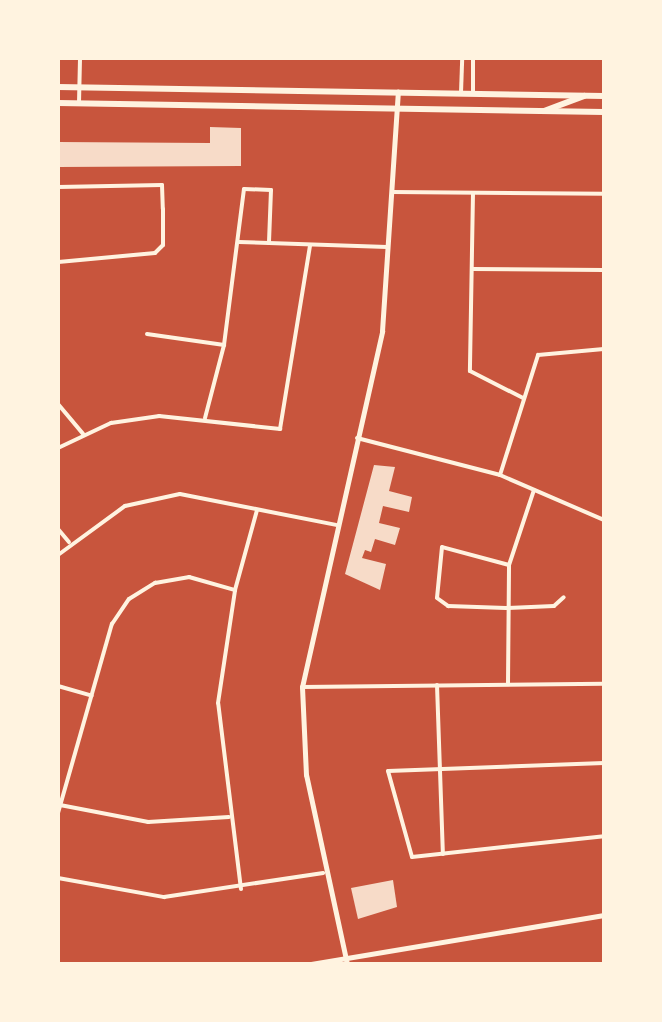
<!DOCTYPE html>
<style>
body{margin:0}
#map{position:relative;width:662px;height:1022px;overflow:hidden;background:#c8553d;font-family:"Nunito Sans",sans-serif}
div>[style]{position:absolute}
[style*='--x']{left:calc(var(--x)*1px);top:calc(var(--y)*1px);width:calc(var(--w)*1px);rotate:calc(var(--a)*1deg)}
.building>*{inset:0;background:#f7dbc8}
.minor>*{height:4px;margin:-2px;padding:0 2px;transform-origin:2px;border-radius:2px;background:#fff3e0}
.tertiary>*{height:5px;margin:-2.5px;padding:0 2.5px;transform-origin:2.5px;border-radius:2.5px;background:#fff3e0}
.secondary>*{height:6px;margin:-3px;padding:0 3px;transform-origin:3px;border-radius:3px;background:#fff3e0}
span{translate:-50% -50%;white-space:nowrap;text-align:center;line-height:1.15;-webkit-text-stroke:8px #fff3e0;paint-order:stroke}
.frame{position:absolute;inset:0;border:60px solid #fff3e0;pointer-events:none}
</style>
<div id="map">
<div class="building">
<div style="clip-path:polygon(210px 127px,241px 128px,241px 166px,58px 167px,58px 142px,210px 143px)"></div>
<div style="clip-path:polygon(374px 465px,395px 467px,389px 491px,412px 497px,409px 512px,383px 506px,379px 523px,400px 528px,395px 545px,375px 539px,371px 552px,365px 550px,362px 558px,386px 564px,380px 590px,345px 574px)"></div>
<div style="clip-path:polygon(393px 880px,397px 907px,358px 919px,351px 888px)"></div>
</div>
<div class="minor">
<div style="--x:461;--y:93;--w:35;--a:-88"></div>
<div style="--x:473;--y:93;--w:35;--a:-90"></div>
<div style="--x:79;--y:103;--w:45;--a:-88.7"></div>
<div style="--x:58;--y:187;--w:104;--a:-1.1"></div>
<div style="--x:162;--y:185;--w:24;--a:88"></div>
<div style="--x:163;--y:209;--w:36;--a:90"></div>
<div style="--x:163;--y:245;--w:11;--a:135"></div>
<div style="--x:155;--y:253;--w:97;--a:174.7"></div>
<div style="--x:392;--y:192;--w:212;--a:0.5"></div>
<div style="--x:473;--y:193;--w:178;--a:91"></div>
<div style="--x:470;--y:371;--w:59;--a:27"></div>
<div style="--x:239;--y:242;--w:148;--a:1.9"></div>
<div style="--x:472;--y:269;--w:132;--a:0.4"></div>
<div style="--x:147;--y:334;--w:78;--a:8.1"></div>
<div style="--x:58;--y:404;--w:39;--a:50"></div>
<div style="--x:205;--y:418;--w:75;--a:-75.4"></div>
<div style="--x:224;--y:345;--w:157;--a:-82.7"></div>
<div style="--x:244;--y:189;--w:27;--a:2"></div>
<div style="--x:271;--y:190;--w:53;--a:92.2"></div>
<div style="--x:357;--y:438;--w:148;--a:14.5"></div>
<div style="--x:500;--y:475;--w:113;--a:23.4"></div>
<div style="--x:58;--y:448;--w:59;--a:-25.3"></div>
<div style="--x:111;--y:423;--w:49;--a:-8.3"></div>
<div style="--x:159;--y:416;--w:122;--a:6.1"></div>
<div style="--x:280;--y:429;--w:186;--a:-80.7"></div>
<div style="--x:500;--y:475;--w:126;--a:-72.4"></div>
<div style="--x:538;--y:355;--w:66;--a:-5.2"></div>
<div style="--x:58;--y:529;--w:17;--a:50"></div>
<div style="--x:58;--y:555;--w:83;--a:-36.2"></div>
<div style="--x:125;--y:506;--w:56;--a:-12.3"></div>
<div style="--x:180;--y:494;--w:159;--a:11.2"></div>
<div style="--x:509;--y:565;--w:69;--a:-165"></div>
<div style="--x:442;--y:547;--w:51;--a:95.6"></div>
<div style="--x:437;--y:598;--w:14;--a:36"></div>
<div style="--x:448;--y:606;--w:58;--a:2"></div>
<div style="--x:506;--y:608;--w:48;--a:-2.4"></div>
<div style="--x:554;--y:606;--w:13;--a:-42"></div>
<div style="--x:508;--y:683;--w:118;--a:-89.5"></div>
<div style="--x:509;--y:565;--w:79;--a:-71.6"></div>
<div style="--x:437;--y:685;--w:169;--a:88"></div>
<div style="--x:58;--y:686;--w:35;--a:16"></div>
<div style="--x:302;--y:687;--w:302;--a:-0.6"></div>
<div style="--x:604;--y:763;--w:216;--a:177.9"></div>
<div style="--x:388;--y:771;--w:89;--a:74.4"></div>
<div style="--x:412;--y:857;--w:193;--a:-6.2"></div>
<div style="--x:60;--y:805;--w:90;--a:10.9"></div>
<div style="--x:148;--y:822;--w:81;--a:-3.5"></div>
<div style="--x:58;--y:813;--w:197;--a:-74.1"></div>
<div style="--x:112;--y:624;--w:30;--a:-56"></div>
<div style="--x:129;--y:599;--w:31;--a:-32"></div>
<div style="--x:155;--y:583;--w:35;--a:-10"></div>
<div style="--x:189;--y:577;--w:48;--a:15.8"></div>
<div style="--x:58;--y:878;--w:108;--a:10.2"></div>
<div style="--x:164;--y:897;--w:161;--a:-8.6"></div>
<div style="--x:241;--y:889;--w:187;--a:-97"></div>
<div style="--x:218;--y:703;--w:114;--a:-81.4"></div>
<div style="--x:235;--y:590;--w:83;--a:-74.6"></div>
</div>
<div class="tertiary">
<div style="--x:311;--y:964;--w:297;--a:-9.5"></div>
<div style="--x:347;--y:964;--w:193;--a:-102.2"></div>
<div style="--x:306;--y:775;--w:88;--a:-92.6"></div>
<div style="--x:302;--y:687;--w:365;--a:-77.3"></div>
<div style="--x:382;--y:331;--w:240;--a:-86.2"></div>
</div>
<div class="secondary">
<div style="--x:58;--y:87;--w:546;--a:0.94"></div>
<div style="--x:58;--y:103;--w:546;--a:0.94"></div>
<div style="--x:544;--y:111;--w:43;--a:-20.6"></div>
</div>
<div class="frame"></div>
</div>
